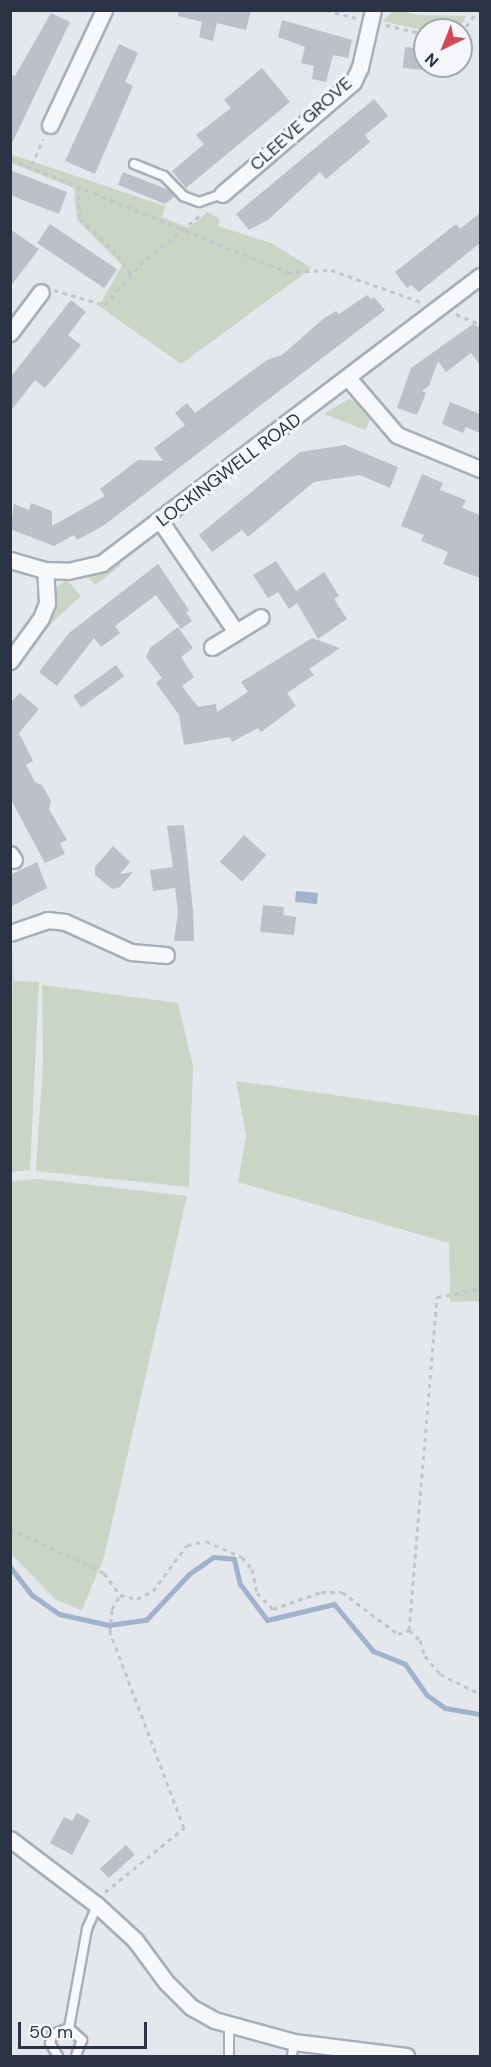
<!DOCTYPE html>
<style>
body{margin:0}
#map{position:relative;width:491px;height:2067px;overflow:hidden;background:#e4e7ec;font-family:"DM Sans",sans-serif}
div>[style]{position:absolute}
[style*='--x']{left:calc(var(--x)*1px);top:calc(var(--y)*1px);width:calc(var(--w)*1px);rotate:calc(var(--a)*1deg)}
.green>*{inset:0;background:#c9d6c5}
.water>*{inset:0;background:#9fb4cc;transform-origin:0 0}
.stream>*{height:5px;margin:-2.5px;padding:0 2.5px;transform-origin:2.5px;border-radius:2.5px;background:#9fb4cc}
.building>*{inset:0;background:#bbc0ca;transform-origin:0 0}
.path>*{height:3px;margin-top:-1.5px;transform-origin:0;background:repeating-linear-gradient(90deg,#c2c5cb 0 4.5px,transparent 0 9px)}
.roads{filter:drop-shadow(2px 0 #a9aeb7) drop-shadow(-2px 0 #a9aeb7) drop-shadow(0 2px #a9aeb7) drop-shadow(0 -2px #a9aeb7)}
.service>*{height:8px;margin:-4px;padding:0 4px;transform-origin:4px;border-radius:4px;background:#f7f8fa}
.minor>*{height:15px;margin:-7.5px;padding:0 7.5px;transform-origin:7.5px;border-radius:7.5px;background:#f7f8fa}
span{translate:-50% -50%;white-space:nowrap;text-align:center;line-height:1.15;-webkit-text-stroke:6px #f4f6f9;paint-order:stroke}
.street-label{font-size:18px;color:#2b3445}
.frame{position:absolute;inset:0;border:12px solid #2b3445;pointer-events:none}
.north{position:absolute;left:413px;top:18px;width:60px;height:60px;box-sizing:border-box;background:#f4f6f9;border:2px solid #a4a8b1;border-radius:50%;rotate:223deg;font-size:16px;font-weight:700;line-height:24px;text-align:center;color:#2b3445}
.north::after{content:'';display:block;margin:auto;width:21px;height:27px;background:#d1495b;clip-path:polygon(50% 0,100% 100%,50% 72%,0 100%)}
.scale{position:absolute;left:18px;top:2022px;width:129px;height:27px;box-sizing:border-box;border:3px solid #2b3445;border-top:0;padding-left:8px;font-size:18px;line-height:21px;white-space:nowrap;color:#2b3445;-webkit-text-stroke:4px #f4f6f9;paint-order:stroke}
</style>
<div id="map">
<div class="green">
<div style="clip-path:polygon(395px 10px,419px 15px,466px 16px,459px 30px,425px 31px,382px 21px)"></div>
<div style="clip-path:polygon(10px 154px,165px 206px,162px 217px,189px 228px,207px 212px,220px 219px,218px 226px,271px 243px,312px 268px,181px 364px,99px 306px,122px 265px,77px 220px,74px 188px,11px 163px)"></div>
<div style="clip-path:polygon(349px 399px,362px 404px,372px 416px,365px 430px,324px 414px)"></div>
<div style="clip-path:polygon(119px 563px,120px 566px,95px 585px,87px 575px)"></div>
<div style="clip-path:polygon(67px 580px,81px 596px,47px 627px,44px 624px,53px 589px)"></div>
<div style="clip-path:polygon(13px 945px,14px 981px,39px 982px,30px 1170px,11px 1172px)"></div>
<div style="clip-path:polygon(42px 985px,178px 1003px,193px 1066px,189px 1187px,36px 1171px,43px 1062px)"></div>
<div style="clip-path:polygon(236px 1081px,480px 1116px,480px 1301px,450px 1302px,449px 1243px,238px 1182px,246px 1136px)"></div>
<div style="clip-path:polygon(39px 1179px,187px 1196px,104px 1557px,82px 1610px,56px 1600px,11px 1554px,11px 1181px)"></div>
</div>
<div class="water">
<div style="left:296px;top:891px;width:22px;height:11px;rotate:5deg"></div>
</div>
<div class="stream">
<div style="--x:10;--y:1567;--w:36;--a:52"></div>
<div style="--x:32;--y:1595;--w:33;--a:35"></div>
<div style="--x:59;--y:1614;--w:51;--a:12.4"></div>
<div style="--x:109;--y:1625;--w:37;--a:-8"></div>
<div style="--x:146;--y:1620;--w:63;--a:-46.9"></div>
<div style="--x:189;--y:1574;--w:29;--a:-35"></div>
<div style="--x:213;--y:1557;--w:21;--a:5"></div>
<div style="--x:234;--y:1559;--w:26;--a:77"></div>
<div style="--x:240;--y:1584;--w:45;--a:53.1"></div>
<div style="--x:267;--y:1620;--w:69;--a:-13.4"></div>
<div style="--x:334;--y:1604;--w:61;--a:50.3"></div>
<div style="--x:373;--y:1651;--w:35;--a:22"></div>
<div style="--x:405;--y:1664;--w:38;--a:55"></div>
<div style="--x:427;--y:1695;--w:22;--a:36"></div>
<div style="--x:445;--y:1708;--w:36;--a:10"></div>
</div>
<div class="building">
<div style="clip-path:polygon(178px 10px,251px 10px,246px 30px,217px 23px,213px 41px,199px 37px,202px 22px,178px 16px)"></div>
<div style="clip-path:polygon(51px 13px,70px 22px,10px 147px,10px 74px,15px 76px)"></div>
<div style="clip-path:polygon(282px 20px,352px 40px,348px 58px,333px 55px,326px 82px,312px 79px,314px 66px,301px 63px,305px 47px,278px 37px)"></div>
<div style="clip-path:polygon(119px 44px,138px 53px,125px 82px,133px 86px,95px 174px,65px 161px)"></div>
<div style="left:405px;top:47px;width:20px;height:21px;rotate:6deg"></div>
<div style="clip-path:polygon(262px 68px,290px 102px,186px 188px,172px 171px,204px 144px,196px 135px,231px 108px,224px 100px)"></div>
<div style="clip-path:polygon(374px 99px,388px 116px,365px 135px,370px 142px,326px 179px,320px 172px,268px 220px,249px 230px,236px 214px)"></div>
<div style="clip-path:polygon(10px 170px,67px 192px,59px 214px,10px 195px)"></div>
<div style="clip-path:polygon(123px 172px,169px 190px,175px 196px,165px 204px,118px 185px)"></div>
<div style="clip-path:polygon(480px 213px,480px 243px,419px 292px,411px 285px,407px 288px,395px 272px,456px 224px,460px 229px)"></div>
<div style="left:50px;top:224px;width:81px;height:23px;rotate:34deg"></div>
<div style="clip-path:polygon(10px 229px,39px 249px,10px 287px)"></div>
<div style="clip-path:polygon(367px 295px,371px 299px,374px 297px,385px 310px,103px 526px,77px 540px,74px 535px,54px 546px,10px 529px,14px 504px,29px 510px,31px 503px,52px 511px,52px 526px,105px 496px,100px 489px,138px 460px,163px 461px,154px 448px,185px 425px,175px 413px,187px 403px,195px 413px,267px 360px,282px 355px,323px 319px,336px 311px,339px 314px)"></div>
<div style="clip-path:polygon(71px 300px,86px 312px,68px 335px,81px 345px,45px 388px,35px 380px,10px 412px,10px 378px)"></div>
<div style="clip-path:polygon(473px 324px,480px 327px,480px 365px,471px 353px,446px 372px,438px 361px,429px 386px,422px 391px,426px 393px,417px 415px,397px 408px,411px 368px)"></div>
<div style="clip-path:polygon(450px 402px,480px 414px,480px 433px,466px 427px,463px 433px,442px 424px)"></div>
<div style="clip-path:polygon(345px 445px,398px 467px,390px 488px,360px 475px,314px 482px,248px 537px,242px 530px,212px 552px,199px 535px,300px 452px)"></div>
<div style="clip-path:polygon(422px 474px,443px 483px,440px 490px,466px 500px,462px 508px,480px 515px,480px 578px,443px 564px,448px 552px,421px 541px,424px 535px,401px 526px)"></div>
<div style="clip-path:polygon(276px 561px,296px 591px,324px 572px,339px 596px,334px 599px,347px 619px,318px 639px,297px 603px,289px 609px,278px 592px,268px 598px,253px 575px)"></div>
<div style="clip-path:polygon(158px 564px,189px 610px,186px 612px,192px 621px,181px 629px,156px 595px,115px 626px,120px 633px,101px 647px,94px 638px,57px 686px,39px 672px,69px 633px)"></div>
<div style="clip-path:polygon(178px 627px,193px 648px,181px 657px,194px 677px,182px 686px,198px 707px,216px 704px,217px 712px,248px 692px,241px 682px,312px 638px,340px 648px,309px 669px,314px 675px,287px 693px,296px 706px,261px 732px,258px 728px,232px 742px,230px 737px,184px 745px,179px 715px,156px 683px,162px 678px,146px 657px,150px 648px)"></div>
<div style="left:116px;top:665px;width:14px;height:53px;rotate:54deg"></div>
<div style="clip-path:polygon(20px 693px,39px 709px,19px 733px,33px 761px,26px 765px,35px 782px,42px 785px,51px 801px,49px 809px,67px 840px,60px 843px,65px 854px,45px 863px,10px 798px,10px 703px)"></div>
<div style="clip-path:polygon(184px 825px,193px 910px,194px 941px,174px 941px,178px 912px,175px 888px,153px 891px,150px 870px,173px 867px,167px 826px)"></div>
<div style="left:244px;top:835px;width:30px;height:36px;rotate:42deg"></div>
<div style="clip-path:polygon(113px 846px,130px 862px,120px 874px,133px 872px,120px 887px,112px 889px,95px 875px,95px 867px)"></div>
<div style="clip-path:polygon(37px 862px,47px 888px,10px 907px,10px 875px)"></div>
<div style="clip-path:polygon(263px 905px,284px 907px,283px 915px,296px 917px,294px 935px,260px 932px)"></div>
<div style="clip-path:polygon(77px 1813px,90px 1820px,72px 1855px,50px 1843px,64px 1817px,72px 1821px)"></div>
<div style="left:126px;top:1845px;width:13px;height:35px;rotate:48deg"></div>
</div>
<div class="path">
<div style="--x:326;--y:10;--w:31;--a:15"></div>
<div style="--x:386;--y:25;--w:40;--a:13"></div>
<div style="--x:461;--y:34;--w:29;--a:-55"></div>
<div style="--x:10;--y:159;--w:299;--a:22.2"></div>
<div style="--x:287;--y:272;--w:44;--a:-2.6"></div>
<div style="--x:331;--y:270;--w:96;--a:19.6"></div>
<div style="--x:32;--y:165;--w:28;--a:-67"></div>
<div style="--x:78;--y:186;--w:33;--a:87"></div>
<div style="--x:80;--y:219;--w:52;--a:43.5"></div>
<div style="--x:118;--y:255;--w:24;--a:57"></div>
<div style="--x:54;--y:290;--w:53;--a:16.4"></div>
<div style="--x:105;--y:305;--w:53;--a:-48.8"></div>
<div style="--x:140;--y:265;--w:78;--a:-39.8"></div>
<div style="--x:456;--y:314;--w:26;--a:23"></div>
<div style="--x:10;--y:1528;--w:104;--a:25.6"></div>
<div style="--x:104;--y:1573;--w:27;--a:54"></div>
<div style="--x:120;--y:1595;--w:17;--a:13"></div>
<div style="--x:137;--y:1599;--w:18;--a:-27"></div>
<div style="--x:153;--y:1591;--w:57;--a:-53.5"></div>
<div style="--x:187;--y:1545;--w:19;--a:-12"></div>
<div style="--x:206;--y:1541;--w:39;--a:24"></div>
<div style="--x:242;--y:1557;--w:16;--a:50"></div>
<div style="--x:252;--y:1569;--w:25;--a:78"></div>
<div style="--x:257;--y:1593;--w:23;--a:45"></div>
<div style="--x:273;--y:1609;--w:51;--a:-19.5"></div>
<div style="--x:321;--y:1592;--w:21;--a:0"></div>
<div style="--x:342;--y:1592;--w:70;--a:36.9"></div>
<div style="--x:398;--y:1634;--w:12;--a:-20"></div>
<div style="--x:409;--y:1630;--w:334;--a:-85.2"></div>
<div style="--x:437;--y:1297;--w:44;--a:-10.5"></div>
<div style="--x:409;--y:1630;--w:15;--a:42"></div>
<div style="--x:420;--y:1640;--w:17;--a:73"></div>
<div style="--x:425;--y:1656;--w:23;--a:50"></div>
<div style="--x:440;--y:1674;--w:45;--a:26.6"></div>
<div style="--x:105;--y:1892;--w:102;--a:-39"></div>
<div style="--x:184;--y:1828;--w:210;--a:-110.7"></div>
<div style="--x:110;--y:1632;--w:23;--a:-85"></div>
<div style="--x:112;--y:1609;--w:16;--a:-60"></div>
</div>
<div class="roads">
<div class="service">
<div style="--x:134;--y:164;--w:32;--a:22"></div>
<div style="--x:164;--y:176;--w:28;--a:46"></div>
<div style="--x:183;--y:196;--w:17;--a:21"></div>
<div style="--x:199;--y:202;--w:24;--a:-19"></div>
<div style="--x:69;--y:2028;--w:101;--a:-79.7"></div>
<div style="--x:87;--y:1929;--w:26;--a:-67"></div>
<div style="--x:58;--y:2056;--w:15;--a:-122"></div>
<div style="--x:50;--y:2043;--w:9;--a:-72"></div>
<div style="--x:53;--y:2034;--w:17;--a:-21"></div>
<div style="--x:69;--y:2028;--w:18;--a:43"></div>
<div style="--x:82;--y:2040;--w:17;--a:111"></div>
<div style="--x:229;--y:2056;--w:32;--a:-90"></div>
<div style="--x:292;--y:2056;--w:14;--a:-82"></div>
</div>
<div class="minor">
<div style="--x:50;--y:125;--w:127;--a:-64.8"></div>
<div style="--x:222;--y:194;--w:172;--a:-40.5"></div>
<div style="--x:353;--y:82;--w:17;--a:-65"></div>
<div style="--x:360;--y:67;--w:58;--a:-77.2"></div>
<div style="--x:10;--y:333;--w:51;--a:-52.9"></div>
<div style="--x:348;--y:378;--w:75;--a:49.3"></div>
<div style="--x:397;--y:435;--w:90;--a:22.3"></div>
<div style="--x:161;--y:522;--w:133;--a:55.7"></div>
<div style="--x:10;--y:560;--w:36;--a:16"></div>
<div style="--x:45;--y:570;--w:23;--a:2"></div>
<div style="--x:68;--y:571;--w:35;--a:-13"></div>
<div style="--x:102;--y:563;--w:475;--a:-37.2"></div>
<div style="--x:212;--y:647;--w:57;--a:-31.5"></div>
<div style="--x:10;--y:661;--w:53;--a:-54.2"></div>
<div style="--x:41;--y:618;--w:16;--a:-68"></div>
<div style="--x:47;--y:603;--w:33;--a:-93"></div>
<div style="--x:10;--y:854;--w:7;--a:56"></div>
<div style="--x:10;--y:933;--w:39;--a:-19"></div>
<div style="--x:47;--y:920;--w:18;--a:6"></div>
<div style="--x:65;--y:922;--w:72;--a:24.4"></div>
<div style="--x:131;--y:952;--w:35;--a:5"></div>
<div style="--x:10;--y:1839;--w:109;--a:37.2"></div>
<div style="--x:97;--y:1905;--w:52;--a:42.6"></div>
<div style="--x:135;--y:1940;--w:52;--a:53.6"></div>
<div style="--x:166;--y:1982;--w:35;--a:45"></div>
<div style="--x:191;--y:2007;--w:26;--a:29"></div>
<div style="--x:214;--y:2020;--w:83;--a:15.4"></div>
<div style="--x:294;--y:2042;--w:113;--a:7.1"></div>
</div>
</div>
<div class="street-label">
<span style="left:301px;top:124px;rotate:-42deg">CLEEVE GROVE</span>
<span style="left:229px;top:470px;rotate:-37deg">LOCKINGWELL ROAD</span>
</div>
<div class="frame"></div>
<div class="north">N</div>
<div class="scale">50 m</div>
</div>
